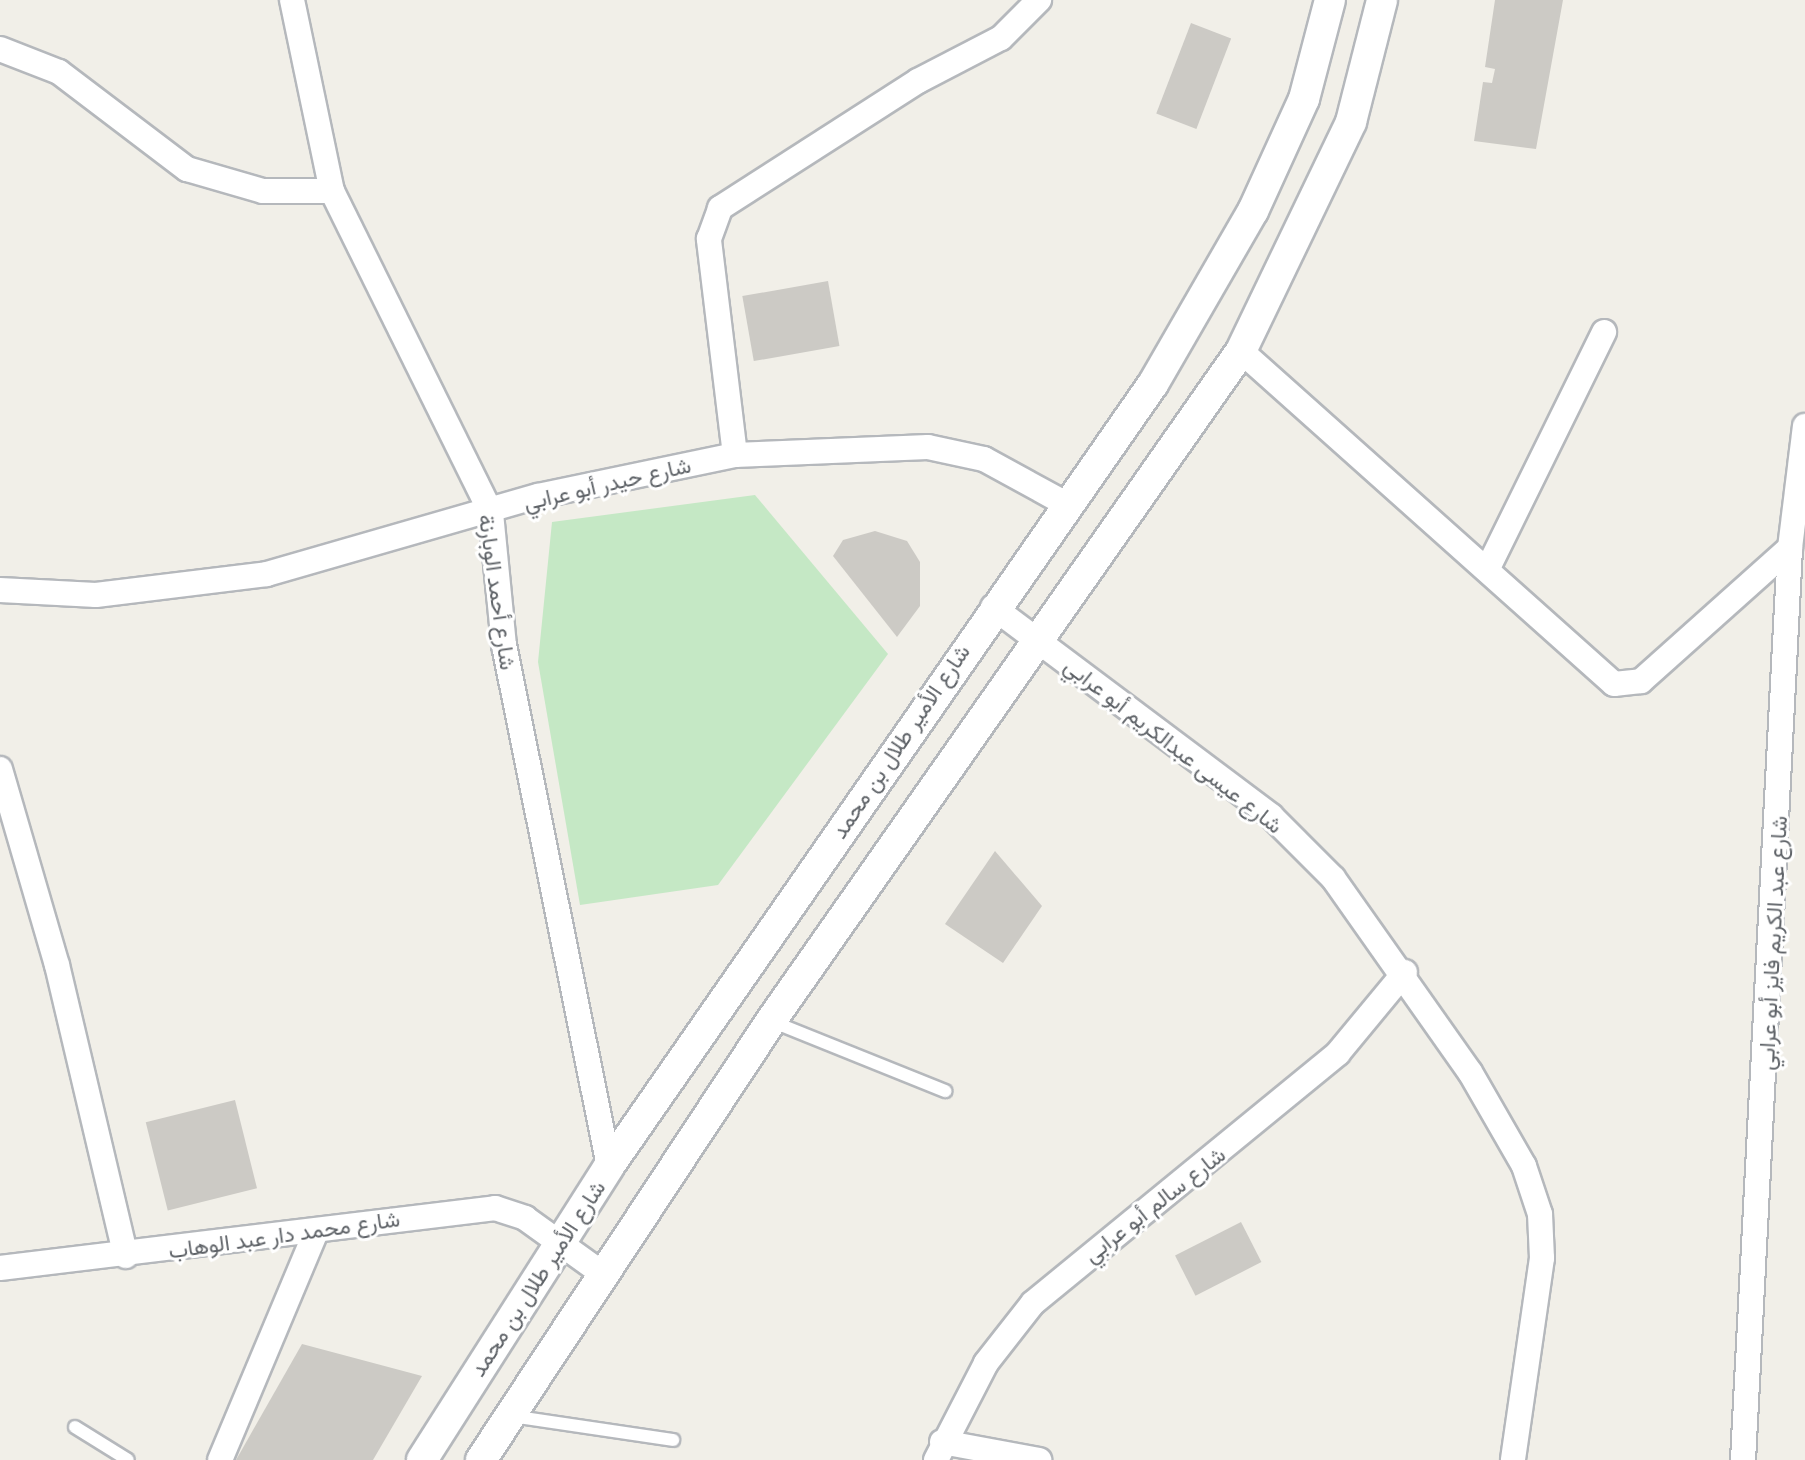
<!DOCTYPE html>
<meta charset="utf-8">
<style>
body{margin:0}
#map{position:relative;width:1805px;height:1460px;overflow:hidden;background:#f1efe8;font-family:Lato,Vazirmatn,sans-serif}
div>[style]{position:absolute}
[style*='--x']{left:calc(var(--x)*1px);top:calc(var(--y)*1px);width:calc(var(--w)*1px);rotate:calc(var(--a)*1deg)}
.green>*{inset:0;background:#c5e8c5}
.building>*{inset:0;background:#cccac5;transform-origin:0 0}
.roads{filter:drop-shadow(2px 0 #b5b8bc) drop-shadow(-2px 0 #b5b8bc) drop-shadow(0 2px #b5b8bc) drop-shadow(0 -2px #b5b8bc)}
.service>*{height:12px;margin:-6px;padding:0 6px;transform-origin:6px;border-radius:6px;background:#fff}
.minor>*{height:24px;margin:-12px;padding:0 12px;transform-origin:12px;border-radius:12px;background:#fff}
.tertiary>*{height:30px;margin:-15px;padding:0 15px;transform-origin:15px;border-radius:15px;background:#fff}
span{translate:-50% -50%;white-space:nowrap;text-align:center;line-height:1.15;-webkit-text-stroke:6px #fff;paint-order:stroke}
.street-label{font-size:22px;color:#5f6368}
</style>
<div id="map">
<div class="green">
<div style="clip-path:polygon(755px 495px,888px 654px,718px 885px,580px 905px,538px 662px,552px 522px)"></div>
</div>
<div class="building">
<div style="clip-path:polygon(1495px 0,1563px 0,1536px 149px,1474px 141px,1483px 82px,1492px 83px,1495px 69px,1485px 67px)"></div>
<div style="left:1191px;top:23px;width:43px;height:97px;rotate:21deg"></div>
<div style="left:828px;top:281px;width:66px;height:87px;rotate:80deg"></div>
<div style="clip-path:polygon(875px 531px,907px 541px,920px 562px,920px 606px,897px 637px,833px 556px,843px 540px)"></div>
<div style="clip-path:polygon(995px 851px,1042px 906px,1003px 963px,945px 924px)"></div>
<div style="left:235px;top:1100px;width:91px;height:92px;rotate:76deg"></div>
<div style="left:1241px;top:1222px;width:45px;height:74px;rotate:63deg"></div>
<div style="clip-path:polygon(302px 1344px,422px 1376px,373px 1460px,236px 1460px)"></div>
</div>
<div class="roads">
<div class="service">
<div style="--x:771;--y:1021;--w:188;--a:21.9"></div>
<div style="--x:511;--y:1416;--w:164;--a:8.4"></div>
<div style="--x:75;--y:1427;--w:62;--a:31.9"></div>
</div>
<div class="minor">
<div style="--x:292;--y:0;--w:195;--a:78.2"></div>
<div style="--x:332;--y:191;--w:359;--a:63.7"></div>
<div style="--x:491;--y:513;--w:133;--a:84.4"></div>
<div style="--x:504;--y:645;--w:531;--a:78.61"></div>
<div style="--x:0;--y:49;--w:63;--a:21.3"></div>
<div style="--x:59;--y:72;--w:161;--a:37.2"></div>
<div style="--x:187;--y:169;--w:79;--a:16.1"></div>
<div style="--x:263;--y:191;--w:69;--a:0"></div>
<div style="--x:1241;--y:351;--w:500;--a:41.76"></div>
<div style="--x:1614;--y:684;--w:27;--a:-6"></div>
<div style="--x:1641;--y:681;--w:200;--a:-41.8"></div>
<div style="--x:735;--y:455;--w:218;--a:-96.9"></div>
<div style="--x:709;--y:239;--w:33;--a:-70"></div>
<div style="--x:720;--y:208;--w:235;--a:-32.7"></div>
<div style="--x:918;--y:81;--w:93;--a:-27.4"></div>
<div style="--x:1001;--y:38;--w:54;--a:-45"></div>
<div style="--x:1488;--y:568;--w:263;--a:-63.8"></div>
<div style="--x:0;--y:590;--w:96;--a:3"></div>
<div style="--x:96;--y:595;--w:172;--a:-7"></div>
<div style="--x:267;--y:574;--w:282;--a:-16.1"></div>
<div style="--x:538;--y:496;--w:201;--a:-11.8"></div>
<div style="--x:735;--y:455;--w:193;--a:-2.4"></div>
<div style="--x:928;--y:447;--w:57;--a:12.1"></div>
<div style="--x:984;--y:459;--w:96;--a:28.7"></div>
<div style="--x:993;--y:607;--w:348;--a:36.9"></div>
<div style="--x:1271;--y:816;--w:88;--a:45"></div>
<div style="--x:1333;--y:878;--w:237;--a:54.8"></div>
<div style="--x:1470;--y:1072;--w:108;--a:60.1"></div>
<div style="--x:1524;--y:1166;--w:51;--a:71.6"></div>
<div style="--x:1540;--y:1214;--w:44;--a:87.4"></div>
<div style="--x:1542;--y:1258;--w:204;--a:98.2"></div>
<div style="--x:0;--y:769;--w:204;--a:73.8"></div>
<div style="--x:57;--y:965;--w:299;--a:76.7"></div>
<div style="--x:0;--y:1268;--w:499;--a:-6.9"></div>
<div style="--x:495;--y:1208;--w:32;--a:18"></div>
<div style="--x:525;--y:1218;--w:96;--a:35.7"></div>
<div style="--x:942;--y:1442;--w:99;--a:10.5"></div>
<div style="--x:220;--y:1460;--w:247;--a:-67.2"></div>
<div style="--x:936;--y:1460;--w:109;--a:-62.7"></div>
<div style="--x:986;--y:1363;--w:76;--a:-51.9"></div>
<div style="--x:1033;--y:1303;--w:394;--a:-39.3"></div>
<div style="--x:1338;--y:1053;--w:105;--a:-50.4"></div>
<div style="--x:1743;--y:1460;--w:913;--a:-87.05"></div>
<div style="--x:1790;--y:548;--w:123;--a:-83"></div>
</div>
<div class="tertiary">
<div style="--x:422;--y:1460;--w:348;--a:-57.5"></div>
<div style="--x:609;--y:1166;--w:953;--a:-55.18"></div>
<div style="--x:1153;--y:384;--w:200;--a:-60"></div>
<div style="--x:1253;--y:211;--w:123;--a:-65.5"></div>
<div style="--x:1304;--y:99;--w:102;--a:-75.3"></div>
<div style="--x:481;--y:1460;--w:526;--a:-56.55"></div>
<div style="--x:771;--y:1021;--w:818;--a:-54.95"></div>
<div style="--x:1241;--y:351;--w:254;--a:-64.3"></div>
<div style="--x:1351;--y:122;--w:126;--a:-75.7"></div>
</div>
</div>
<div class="street-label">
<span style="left:607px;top:483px;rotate:-13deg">شارع حيدر أبو عرابي</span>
<span style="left:498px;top:592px;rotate:82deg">شارع أحمد الوبارنة</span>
<span style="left:900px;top:741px;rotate:-56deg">شارع الأمير طلال بن محمد</span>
<span style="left:1174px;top:745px;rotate:38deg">شارع عيسى عبدالكريم أبو عرابي</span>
<span style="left:1772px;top:943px;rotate:-87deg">شارع عبد الكريم فايز أبو عرابي</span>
<span style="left:1154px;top:1204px;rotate:-38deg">شارع سالم أبو عرابي</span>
<span style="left:284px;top:1234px;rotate:-8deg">شارع محمد دار عبد الوهاب</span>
<span style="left:537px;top:1278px;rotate:-57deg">شارع الأمير طلال بن محمد</span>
</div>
</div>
